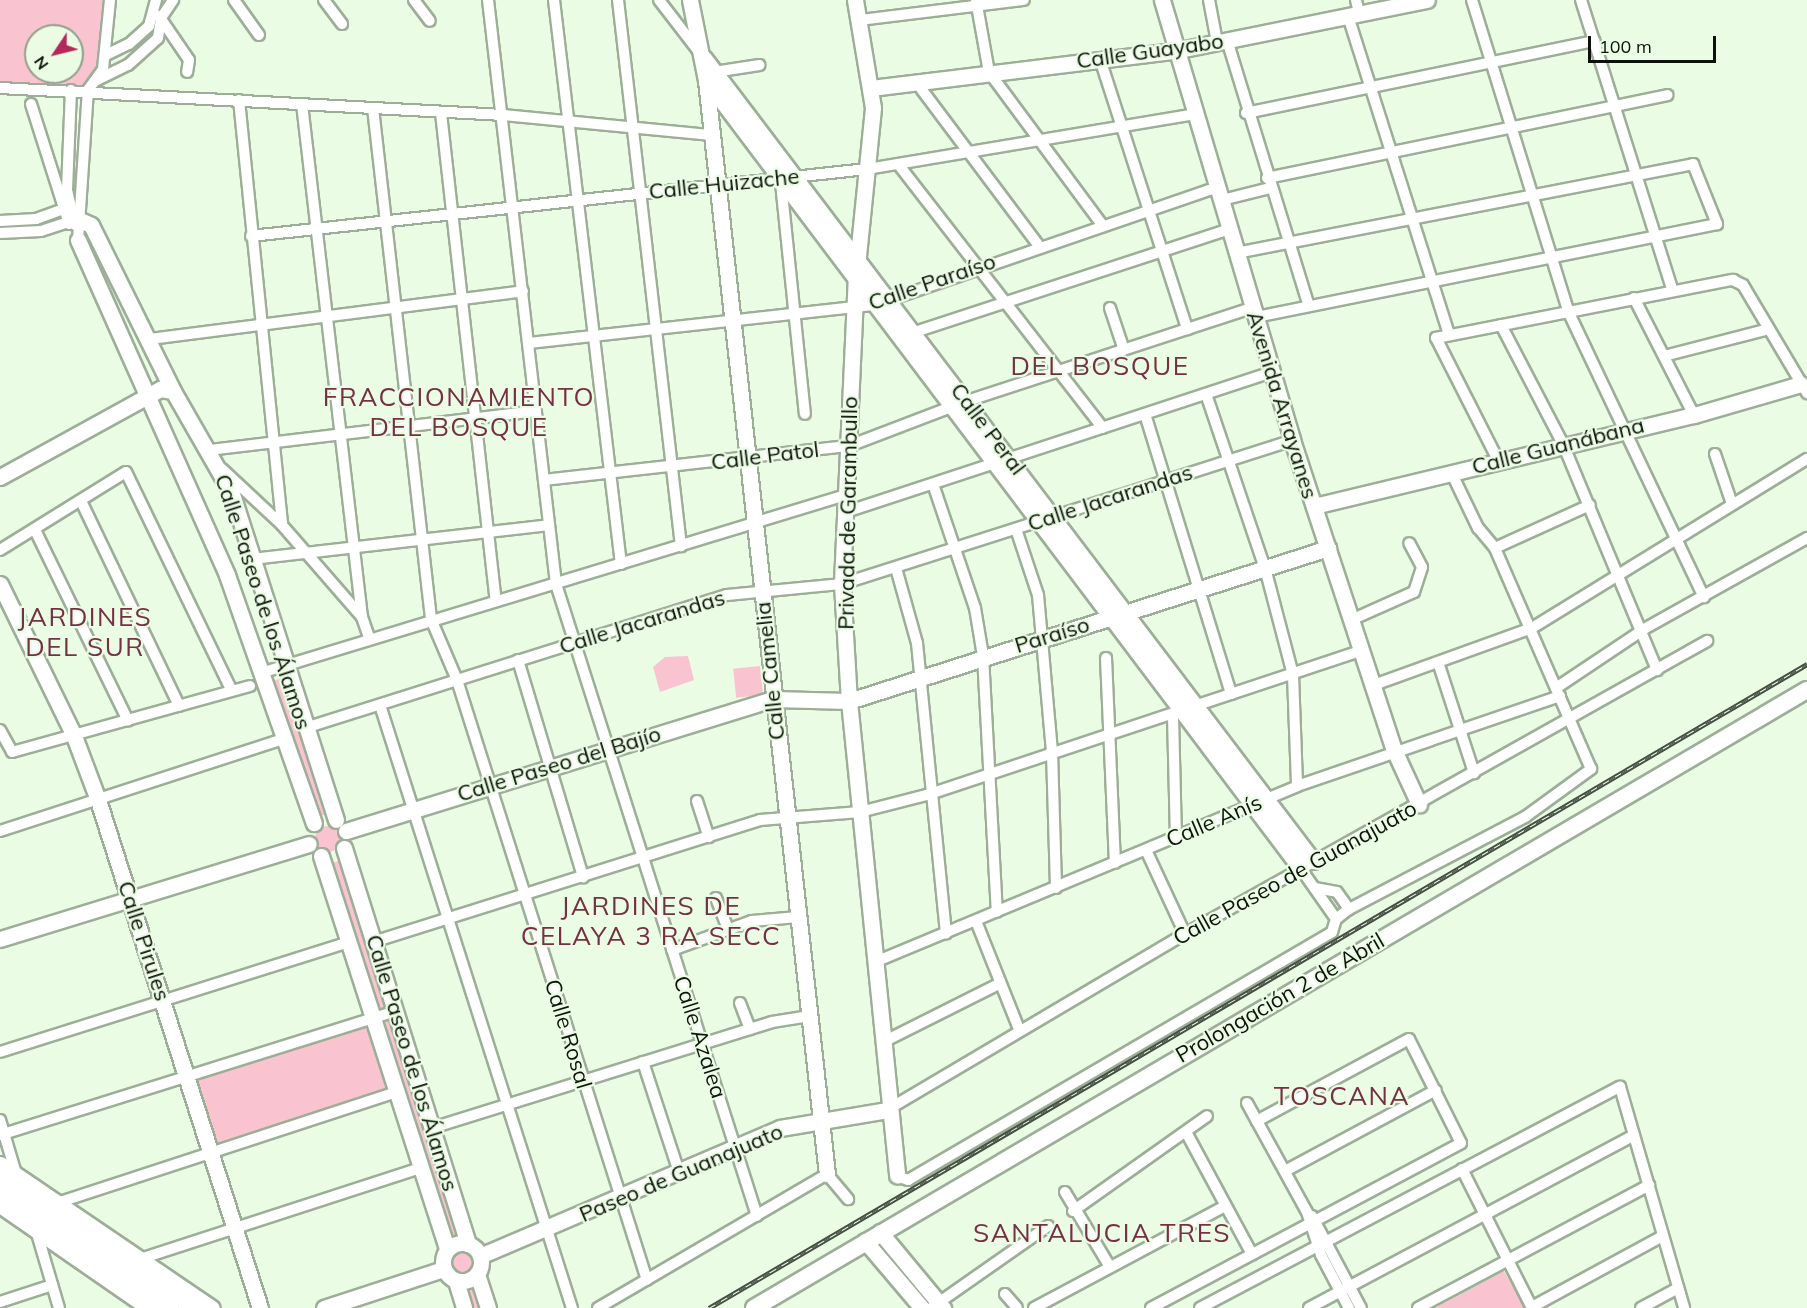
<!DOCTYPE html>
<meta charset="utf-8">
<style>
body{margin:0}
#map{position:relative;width:1807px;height:1308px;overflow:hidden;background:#eafce4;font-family:Mulish,sans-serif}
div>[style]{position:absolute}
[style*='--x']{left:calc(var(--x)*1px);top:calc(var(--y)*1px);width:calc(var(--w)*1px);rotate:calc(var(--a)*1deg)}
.green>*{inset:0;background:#f9c4cf;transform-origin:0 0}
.round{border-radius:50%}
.roads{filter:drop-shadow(2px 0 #9dae98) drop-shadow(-2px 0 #9dae98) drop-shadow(0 2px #9dae98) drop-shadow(0 -2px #9dae98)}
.street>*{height:10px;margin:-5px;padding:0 5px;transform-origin:5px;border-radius:5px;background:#fff}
.secondary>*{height:15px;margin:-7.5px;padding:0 7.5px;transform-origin:7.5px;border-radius:7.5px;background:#fff}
.secondary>.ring{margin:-7.5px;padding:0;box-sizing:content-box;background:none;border:15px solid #fff;border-radius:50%}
.primary>*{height:16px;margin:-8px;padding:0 8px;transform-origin:8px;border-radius:8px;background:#fff}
.rail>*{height:4.5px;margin-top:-2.25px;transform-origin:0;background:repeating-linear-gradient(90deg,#eafce4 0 7px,#454e42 0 14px);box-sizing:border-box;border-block:2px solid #454e42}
span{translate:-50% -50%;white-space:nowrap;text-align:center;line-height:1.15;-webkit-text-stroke:4.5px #eafce4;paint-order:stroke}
.street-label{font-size:22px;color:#0d130b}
.quarter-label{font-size:26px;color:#763044;letter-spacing:1.5px}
.north{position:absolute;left:24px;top:24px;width:60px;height:60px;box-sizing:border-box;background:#eafce4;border:2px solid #929f8d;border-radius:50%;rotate:235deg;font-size:16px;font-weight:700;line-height:24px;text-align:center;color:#0d130b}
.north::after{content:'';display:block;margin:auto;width:21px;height:27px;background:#b5275b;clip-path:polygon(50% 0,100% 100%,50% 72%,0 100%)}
.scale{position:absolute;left:1588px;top:36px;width:128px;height:27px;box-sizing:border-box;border:3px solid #0d130b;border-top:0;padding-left:8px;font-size:18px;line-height:21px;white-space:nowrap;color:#0d130b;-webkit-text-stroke:4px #eafce4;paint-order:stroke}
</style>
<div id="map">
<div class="green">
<div style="clip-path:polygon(evenodd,0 0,110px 0,98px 96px,0 88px,0 0,36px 36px,72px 36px,72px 72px,36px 72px,36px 36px)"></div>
<div style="clip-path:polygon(688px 656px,694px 680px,660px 692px,653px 667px,665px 657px)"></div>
<div style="left:760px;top:666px;width:29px;height:27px;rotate:84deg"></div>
<div style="left:282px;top:678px;width:143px;height:10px;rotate:72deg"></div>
<div class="round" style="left:315px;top:826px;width:26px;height:26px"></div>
<div style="left:341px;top:860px;width:399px;height:15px;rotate:72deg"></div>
<div style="left:369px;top:1023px;width:70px;height:183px;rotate:73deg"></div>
<div class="round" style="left:448px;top:1248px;width:28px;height:28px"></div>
<div style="clip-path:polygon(1504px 1271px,1525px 1308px,1435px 1308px)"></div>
<div style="clip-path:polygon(475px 1285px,482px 1308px,469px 1308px,464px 1288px)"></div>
</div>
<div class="roads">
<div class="street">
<div style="--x:234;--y:0;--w:43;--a:54.5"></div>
<div style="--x:324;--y:0;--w:30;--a:53"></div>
<div style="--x:414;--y:0;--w:26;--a:53"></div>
<div style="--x:488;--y:0;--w:588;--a:83.36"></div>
<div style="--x:556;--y:584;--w:663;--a:72.36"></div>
<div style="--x:554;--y:0;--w:568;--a:83.23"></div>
<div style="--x:618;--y:0;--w:550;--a:83.42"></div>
<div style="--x:659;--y:0;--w:66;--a:52.4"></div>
<div style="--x:976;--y:0;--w:73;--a:79.8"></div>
<div style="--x:989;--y:72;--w:192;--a:53.5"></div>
<div style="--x:1209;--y:0;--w:43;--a:79.2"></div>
<div style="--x:1356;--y:0;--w:13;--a:77"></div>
<div style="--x:1472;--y:0;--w:325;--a:72.8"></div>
<div style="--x:1568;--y:311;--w:317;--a:64.6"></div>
<div style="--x:1581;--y:0;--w:303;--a:72.5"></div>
<div style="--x:159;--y:16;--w:53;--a:55.7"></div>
<div style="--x:189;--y:60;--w:12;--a:99"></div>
<div style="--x:1348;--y:16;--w:334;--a:72.4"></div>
<div style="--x:860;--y:20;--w:165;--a:-7"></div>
<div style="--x:1227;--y:40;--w:278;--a:72.9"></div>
<div style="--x:106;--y:55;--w:25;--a:-26"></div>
<div style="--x:129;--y:44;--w:27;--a:-42"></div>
<div style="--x:149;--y:26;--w:27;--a:-75"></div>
<div style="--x:1100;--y:59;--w:284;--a:72.1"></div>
<div style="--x:714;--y:72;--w:46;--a:-8.8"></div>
<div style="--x:97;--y:80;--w:34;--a:-26"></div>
<div style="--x:128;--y:65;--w:40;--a:-42"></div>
<div style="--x:158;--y:38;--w:20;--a:-81"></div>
<div style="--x:161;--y:18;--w:22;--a:-56"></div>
<div style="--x:916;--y:82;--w:205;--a:53.1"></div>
<div style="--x:0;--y:88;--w:504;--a:3.07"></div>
<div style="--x:503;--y:115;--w:210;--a:5.5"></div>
<div style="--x:71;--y:90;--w:100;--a:92.3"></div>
<div style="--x:67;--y:190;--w:36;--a:77"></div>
<div style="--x:239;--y:100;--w:427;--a:84.2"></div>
<div style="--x:31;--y:104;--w:126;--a:72.4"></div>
<div style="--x:302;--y:104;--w:516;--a:83.33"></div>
<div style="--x:373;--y:108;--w:514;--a:83.52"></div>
<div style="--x:431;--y:619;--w:66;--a:66.9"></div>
<div style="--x:457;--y:680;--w:629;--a:72.43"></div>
<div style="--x:441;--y:113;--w:490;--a:83.6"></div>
<div style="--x:1246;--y:113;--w:356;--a:-11.7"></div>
<div style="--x:898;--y:164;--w:334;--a:52.2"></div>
<div style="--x:1267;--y:178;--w:409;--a:-11.7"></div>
<div style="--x:781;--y:183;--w:232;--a:84.1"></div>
<div style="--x:1222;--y:200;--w:49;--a:-14"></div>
<div style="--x:0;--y:221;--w:36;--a:-3"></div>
<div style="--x:36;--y:219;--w:29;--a:-20"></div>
<div style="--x:0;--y:233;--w:41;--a:-2.8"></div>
<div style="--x:41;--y:231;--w:28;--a:-18"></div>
<div style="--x:251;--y:236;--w:620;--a:-6.21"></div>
<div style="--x:867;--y:169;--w:332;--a:-9.5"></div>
<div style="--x:78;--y:240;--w:150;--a:-86.2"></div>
<div style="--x:88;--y:90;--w:26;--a:-54"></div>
<div style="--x:103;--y:69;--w:69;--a:-84.2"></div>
<div style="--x:1236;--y:253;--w:466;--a:-11"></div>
<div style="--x:1693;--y:164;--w:65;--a:68.2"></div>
<div style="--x:1717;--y:224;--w:472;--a:168.6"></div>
<div style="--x:1634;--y:298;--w:131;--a:62.9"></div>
<div style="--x:1110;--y:308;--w:44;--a:71.6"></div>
<div style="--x:1501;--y:325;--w:134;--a:62.5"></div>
<div style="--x:1563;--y:444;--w:245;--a:67.4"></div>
<div style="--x:915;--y:332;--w:331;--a:-18.1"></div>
<div style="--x:150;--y:339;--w:376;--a:-7.3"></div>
<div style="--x:529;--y:343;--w:348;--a:-6.3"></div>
<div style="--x:875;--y:305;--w:363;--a:-19"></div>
<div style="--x:1664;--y:356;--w:108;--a:-14.4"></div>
<div style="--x:1206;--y:394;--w:184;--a:71.3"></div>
<div style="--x:1265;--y:568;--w:111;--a:75.3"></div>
<div style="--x:1293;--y:675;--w:111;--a:87.9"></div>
<div style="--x:1145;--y:414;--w:293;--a:72.9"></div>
<div style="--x:209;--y:450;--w:329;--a:-6.8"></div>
<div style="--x:1715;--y:454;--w:53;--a:71.2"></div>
<div style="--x:1498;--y:460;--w:137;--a:-116.9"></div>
<div style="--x:1436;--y:338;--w:303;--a:-11.1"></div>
<div style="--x:1733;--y:280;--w:11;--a:27"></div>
<div style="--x:1743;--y:285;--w:126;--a:59.3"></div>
<div style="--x:222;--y:469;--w:82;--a:43"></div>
<div style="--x:282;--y:525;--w:122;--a:49"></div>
<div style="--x:362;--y:617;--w:21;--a:71"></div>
<div style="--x:544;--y:480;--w:307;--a:-6.4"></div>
<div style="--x:849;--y:446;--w:126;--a:-20.9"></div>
<div style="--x:967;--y:401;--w:299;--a:-18.1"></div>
<div style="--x:933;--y:484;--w:131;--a:71.3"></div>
<div style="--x:975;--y:608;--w:49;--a:80.5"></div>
<div style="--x:983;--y:656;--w:256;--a:86.9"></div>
<div style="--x:81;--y:501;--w:227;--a:64.4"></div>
<div style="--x:846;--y:512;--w:449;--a:-18.2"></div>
<div style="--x:1016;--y:529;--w:70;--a:71.6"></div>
<div style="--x:1038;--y:595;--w:158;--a:84.9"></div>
<div style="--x:1052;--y:752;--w:136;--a:88.3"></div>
<div style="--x:35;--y:530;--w:212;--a:64"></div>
<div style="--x:1495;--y:548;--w:104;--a:-24.4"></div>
<div style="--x:0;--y:550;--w:148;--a:-31.8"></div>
<div style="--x:126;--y:472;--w:241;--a:64.2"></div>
<div style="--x:252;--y:559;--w:299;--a:-6.5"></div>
<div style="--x:896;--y:568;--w:78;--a:74.4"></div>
<div style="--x:917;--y:643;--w:292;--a:84.3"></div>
<div style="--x:1351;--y:620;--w:69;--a:-24"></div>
<div style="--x:1414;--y:592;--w:26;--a:-72"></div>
<div style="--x:1422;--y:567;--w:27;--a:-118"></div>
<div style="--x:1106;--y:658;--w:205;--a:87.5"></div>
<div style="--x:518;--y:660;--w:227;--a:73.3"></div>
<div style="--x:1438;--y:662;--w:117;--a:72"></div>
<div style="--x:264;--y:672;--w:608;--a:-16.92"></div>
<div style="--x:1371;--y:686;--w:171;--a:-19.8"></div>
<div style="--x:1532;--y:628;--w:323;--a:-31.6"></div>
<div style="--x:1556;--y:688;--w:106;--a:-33.8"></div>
<div style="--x:1644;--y:629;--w:187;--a:-29.2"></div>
<div style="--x:380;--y:705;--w:633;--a:72.34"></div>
<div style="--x:1173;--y:716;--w:122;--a:88.6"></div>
<div style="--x:305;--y:728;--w:442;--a:-17.5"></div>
<div style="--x:727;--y:595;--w:116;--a:-5.5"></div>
<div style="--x:842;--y:584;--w:472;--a:-17.7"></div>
<div style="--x:0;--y:730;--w:25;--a:61"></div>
<div style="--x:12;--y:752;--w:247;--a:-15.5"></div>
<div style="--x:697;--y:801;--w:38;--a:72"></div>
<div style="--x:0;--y:831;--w:301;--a:-18"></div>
<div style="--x:1146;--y:850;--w:93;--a:65.1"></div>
<div style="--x:1301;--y:869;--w:61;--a:55"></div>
<div style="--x:1315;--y:888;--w:22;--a:10"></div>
<div style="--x:1337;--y:892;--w:21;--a:55"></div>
<div style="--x:716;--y:898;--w:33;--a:69"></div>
<div style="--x:976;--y:921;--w:116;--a:68.3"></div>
<div style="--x:373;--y:942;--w:406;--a:-17.5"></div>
<div style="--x:760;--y:820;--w:100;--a:-4.6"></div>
<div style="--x:860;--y:812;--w:72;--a:-14.4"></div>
<div style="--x:930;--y:794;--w:453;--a:-18.4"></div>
<div style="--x:672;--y:950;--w:85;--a:-19.9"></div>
<div style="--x:752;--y:921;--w:46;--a:-5"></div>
<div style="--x:875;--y:962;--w:457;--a:-22.6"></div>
<div style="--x:1297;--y:786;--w:278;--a:-18.9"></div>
<div style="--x:740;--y:1003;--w:28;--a:69"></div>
<div style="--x:883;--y:1042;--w:130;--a:-26.6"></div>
<div style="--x:0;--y:1052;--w:366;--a:-17.5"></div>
<div style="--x:643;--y:1062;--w:119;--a:71.9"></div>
<div style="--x:1247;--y:1103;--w:124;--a:61.2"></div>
<div style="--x:1307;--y:1212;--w:45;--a:72"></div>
<div style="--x:1321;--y:1255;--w:60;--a:62.2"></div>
<div style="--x:887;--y:1110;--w:346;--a:-30.6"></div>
<div style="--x:1185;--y:934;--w:599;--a:-29.31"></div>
<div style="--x:0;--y:1120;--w:59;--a:73.4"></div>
<div style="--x:432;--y:1128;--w:356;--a:-17.3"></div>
<div style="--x:772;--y:1022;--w:38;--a:-9"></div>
<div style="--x:1186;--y:1132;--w:139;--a:61.6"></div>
<div style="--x:0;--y:1135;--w:414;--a:-17.4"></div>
<div style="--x:1462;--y:1169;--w:156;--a:63.3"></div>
<div style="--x:1285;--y:1171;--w:171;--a:-28.2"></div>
<div style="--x:897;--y:1176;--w:12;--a:20"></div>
<div style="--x:908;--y:1180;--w:491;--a:-30.3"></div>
<div style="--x:1332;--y:932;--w:14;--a:-73"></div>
<div style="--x:1336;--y:919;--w:16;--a:-38"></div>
<div style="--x:1349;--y:909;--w:199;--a:-27.6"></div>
<div style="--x:1525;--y:817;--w:82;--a:-36"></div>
<div style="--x:1591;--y:769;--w:241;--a:-113.5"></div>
<div style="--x:1495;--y:548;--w:26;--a:-130"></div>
<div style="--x:1478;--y:528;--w:62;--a:-115.7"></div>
<div style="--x:1065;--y:1192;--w:87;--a:59"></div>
<div style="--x:57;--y:1203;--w:358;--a:-18.1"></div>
<div style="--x:1073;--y:1211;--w:164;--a:-35.3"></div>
<div style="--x:1312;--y:1216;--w:104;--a:62"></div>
<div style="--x:36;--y:1230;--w:81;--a:73.6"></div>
<div style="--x:140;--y:1259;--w:294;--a:-18"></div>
<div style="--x:1005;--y:1294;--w:18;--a:49"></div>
<div style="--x:0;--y:1302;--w:55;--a:-18.1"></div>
<div style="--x:1532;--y:1307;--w:149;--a:-28.5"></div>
<div style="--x:598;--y:1308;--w:265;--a:-30.3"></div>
<div style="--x:827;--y:1174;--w:33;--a:50"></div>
<div style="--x:931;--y:1308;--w:143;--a:-35"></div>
<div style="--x:1034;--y:1308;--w:217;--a:-28.1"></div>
<div style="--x:1151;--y:1308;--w:351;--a:-28"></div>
<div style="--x:1461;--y:1143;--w:116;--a:-116.6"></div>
<div style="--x:1409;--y:1039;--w:173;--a:151.7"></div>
<div style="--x:1200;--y:1308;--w:475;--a:-27.8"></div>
<div style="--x:1620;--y:1087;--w:230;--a:73.8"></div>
<div style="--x:1309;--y:1308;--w:368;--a:-28"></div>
<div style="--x:1418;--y:1308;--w:262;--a:-28"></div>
<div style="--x:1641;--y:1308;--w:42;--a:-28.4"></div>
</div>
<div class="secondary">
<div style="--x:690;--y:0;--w:82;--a:78.7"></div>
<div style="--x:706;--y:80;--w:1101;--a:83.69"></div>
<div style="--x:855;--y:0;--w:109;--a:80.5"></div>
<div style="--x:873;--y:108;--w:167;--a:95.8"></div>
<div style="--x:856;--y:274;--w:310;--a:92.6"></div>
<div style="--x:842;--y:584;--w:117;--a:86.6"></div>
<div style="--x:849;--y:701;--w:477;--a:84.2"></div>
<div style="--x:1162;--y:0;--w:459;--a:73.5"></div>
<div style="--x:1292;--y:440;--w:326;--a:71.8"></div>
<div style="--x:1394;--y:750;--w:60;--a:65.2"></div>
<div style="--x:704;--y:58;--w:1008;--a:52.82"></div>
<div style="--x:706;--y:80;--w:988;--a:52.98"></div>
<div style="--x:871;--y:88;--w:305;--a:-7"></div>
<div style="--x:1174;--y:51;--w:258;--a:-11.4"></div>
<div style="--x:78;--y:219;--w:14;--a:25"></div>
<div style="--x:91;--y:225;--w:185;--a:63.7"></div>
<div style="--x:78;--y:240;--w:367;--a:66"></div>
<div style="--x:227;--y:575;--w:263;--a:70.7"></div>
<div style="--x:0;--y:477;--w:183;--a:-28.8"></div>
<div style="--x:160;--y:389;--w:13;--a:9"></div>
<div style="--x:173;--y:391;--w:119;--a:60.2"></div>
<div style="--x:232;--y:494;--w:342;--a:72.3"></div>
<div style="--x:1314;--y:506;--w:391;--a:-13.5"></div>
<div style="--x:1694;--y:415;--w:111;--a:-16.2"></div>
<div style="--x:0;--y:584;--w:169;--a:64"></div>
<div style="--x:74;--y:736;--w:68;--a:69.4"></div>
<div style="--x:98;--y:800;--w:533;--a:72.31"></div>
<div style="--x:346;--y:831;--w:447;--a:-17.2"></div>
<div style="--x:773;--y:699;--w:76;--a:1.5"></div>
<div style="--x:849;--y:701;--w:503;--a:-17.71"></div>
<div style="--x:344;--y:848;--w:415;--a:72.6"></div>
<div style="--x:321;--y:856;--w:413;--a:72.2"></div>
<div style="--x:0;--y:939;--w:323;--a:-17.1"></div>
<div style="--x:0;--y:1164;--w:256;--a:34.2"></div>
<div style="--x:0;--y:1205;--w:181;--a:34.7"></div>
<div style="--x:880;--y:1232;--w:99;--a:50.3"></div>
<div style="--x:865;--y:1241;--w:88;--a:49.6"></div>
<div class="ring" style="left:443px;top:1243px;width:23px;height:23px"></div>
<div style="--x:480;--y:1256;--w:326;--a:-23.1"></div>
<div style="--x:780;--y:1128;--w:109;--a:-9.5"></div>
<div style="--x:477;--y:1274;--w:36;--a:72"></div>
<div style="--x:456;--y:1281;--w:28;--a:73"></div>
<div style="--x:324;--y:1308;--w:125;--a:-18.1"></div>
</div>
<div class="primary">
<div style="--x:0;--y:1176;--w:234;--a:34.4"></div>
<div style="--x:0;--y:1192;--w:206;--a:34.3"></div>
<div style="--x:754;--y:1308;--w:1221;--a:-30.41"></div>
</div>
</div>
<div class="rail">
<div style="--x:709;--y:1308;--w:1273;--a:-30.39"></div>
</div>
<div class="street-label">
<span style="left:1150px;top:51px;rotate:-8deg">Calle Guayabo</span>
<span style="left:724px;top:184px;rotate:-6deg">Calle Huizache</span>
<span style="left:932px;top:282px;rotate:-19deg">Calle Paraíso</span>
<span style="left:1282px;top:405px;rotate:73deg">Avenida Arrayanes</span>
<span style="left:988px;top:429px;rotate:53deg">Calle Peral</span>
<span style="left:1558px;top:446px;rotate:-14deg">Calle Guanábana</span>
<span style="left:765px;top:456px;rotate:-7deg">Calle Patol</span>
<span style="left:1110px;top:498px;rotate:-18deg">Calle Jacarandas</span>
<span style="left:848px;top:513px;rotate:-89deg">Privada de Garambullo</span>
<span style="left:263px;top:602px;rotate:72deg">Calle Paseo de los Álamos</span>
<span style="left:642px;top:622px;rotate:-17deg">Calle Jacarandas</span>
<span style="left:1052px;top:635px;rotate:-17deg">Paraíso</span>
<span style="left:770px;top:671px;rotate:-96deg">Calle Camelia</span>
<span style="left:559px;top:764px;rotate:-17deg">Calle Paseo del Bajío</span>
<span style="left:1214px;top:821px;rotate:-23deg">Calle Anís</span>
<span style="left:1295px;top:873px;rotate:-29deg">Calle Paseo de Guanajuato</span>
<span style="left:144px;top:941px;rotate:72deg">Calle Pirules</span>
<span style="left:1280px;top:998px;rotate:-30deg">Prolongación 2 de Abril</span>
<span style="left:568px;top:1034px;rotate:73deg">Calle Rosal</span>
<span style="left:700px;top:1037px;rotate:72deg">Calle Azalea</span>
<span style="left:412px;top:1063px;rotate:73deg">Calle Paseo de los Álamos</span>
<span style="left:681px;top:1173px;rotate:-23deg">Paseo de Guanajuato</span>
</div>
<div class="quarter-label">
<span style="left:1100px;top:366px">DEL BOSQUE</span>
<span style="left:459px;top:412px">FRACCIONAMIENTO<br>DEL BOSQUE</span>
<span style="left:85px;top:632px">JARDINES<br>DEL SUR</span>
<span style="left:651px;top:921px">JARDINES DE<br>CELAYA 3 RA SECC</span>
<span style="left:1342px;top:1096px">TOSCANA</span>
<span style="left:1102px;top:1233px">SANTALUCIA TRES</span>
</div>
<div class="north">N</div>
<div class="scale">100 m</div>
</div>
